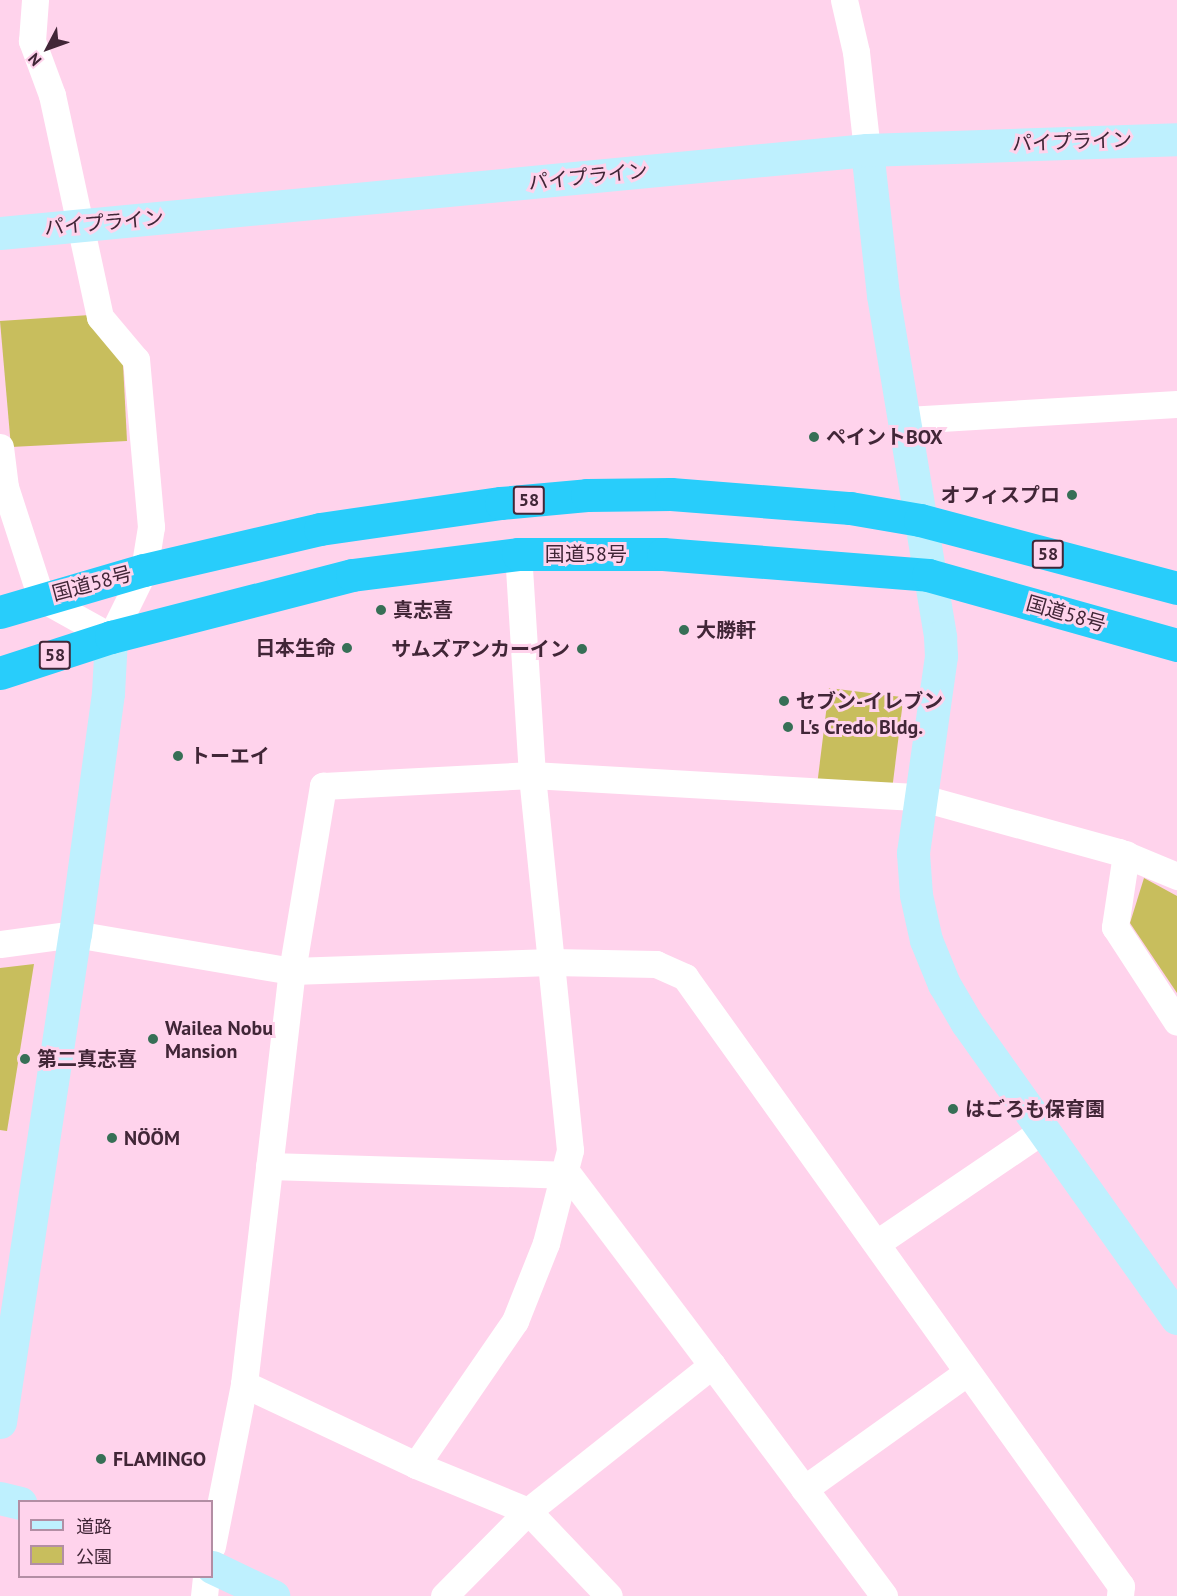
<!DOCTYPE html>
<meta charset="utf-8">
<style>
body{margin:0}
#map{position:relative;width:1177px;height:1596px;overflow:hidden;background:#ffd3ec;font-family:"PT Sans","Noto Sans JP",sans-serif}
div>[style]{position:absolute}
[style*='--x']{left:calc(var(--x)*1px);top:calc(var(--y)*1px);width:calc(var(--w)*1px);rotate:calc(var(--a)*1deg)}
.green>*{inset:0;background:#c8be5d;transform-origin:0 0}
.street>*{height:27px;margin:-13.5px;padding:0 13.5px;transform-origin:13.5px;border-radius:13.5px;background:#fff}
.secondary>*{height:33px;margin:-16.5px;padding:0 16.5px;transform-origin:16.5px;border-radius:16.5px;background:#bef0fe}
.highway>*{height:33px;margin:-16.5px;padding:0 16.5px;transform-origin:16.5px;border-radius:16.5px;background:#28cdfb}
.dots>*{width:16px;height:16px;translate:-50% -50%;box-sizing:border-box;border:3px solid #ffd3ec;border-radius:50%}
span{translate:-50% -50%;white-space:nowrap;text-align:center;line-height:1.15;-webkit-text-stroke:6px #ffd3ec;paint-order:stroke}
.shield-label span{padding:2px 4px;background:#ffd3ec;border:2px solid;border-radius:4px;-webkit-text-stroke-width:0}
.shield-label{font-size:18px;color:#412637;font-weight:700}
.street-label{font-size:20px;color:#412637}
.poi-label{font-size:20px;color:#412637;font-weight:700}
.left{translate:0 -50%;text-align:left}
.right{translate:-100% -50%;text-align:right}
.legend{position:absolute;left:18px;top:1500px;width:195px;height:78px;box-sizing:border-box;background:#ffd3ec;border:2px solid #b38ea4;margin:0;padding:8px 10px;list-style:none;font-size:18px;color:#412637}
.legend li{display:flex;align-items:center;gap:12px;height:30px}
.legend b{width:30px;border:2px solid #b38ea4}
.north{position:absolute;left:18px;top:18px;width:60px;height:60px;-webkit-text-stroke:4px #ffd3ec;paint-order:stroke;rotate:229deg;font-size:16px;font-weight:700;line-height:24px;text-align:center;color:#412637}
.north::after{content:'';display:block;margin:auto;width:21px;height:27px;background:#412637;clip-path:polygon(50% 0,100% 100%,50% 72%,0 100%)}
</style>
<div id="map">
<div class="green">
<div style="clip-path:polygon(90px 315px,123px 364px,127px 441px,11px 447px,0 321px)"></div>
<div style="left:829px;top:688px;width:75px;height:94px;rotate:7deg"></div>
<div style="clip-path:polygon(1144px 878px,1177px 896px,1177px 993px,1130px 923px)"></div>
<div style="clip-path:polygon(34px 964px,7px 1131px,0 1130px,0 968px)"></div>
</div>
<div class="street">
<div style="--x:844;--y:0;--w:53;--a:77"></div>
<div style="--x:856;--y:52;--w:99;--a:83.6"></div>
<div style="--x:907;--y:420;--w:270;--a:-3.4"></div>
<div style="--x:0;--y:447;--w:40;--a:82.9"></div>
<div style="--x:5;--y:487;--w:117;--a:72"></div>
<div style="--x:41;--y:598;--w:80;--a:29.1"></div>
<div style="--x:111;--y:637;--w:75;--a:-63.8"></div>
<div style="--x:144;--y:570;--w:44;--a:-80.8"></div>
<div style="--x:151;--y:527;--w:168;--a:-95.1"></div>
<div style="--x:136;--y:360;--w:56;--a:-129.9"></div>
<div style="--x:100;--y:317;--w:227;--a:-102.2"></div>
<div style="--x:52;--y:95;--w:58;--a:-110.3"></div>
<div style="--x:32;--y:41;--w:41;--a:-85.8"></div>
<div style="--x:1126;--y:854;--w:74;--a:98.6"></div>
<div style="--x:1115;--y:927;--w:113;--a:56.9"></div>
<div style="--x:0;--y:944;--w:76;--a:-7.6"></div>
<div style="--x:75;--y:934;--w:220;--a:9.7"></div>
<div style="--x:292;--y:971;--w:259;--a:-2"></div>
<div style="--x:551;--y:962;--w:105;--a:1.1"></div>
<div style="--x:656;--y:964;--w:32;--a:24"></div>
<div style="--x:685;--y:977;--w:749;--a:54.4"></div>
<div style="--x:1121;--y:1586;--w:10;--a:96"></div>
<div style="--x:269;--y:1166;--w:295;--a:1.7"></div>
<div style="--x:565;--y:1170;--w:244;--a:53"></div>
<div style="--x:877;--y:1243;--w:199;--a:-34.2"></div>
<div style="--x:244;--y:1384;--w:190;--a:25.2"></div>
<div style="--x:416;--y:1465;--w:121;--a:22.3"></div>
<div style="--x:528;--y:1511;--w:117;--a:46.4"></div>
<div style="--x:416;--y:1465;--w:175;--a:-55.5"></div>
<div style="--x:515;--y:1321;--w:84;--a:-68.3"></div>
<div style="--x:546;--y:1243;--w:96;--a:-75.5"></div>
<div style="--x:570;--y:1150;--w:377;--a:-95.8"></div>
<div style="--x:532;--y:775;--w:221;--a:-93.6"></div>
<div style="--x:804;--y:1489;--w:199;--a:-35.6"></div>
<div style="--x:212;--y:1546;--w:165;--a:-78.8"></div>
<div style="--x:244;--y:1384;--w:416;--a:-83.4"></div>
<div style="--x:292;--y:971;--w:188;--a:-80.5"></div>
<div style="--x:323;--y:786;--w:209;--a:-3"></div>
<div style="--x:532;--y:775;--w:388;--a:3.3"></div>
<div style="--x:919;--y:797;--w:207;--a:15.4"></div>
<div style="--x:1119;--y:852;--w:63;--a:22.5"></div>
<div style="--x:204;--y:1596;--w:20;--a:-84"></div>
<div style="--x:444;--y:1596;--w:120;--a:-45.3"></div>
<div style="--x:528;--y:1511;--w:235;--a:-38.4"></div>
<div style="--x:712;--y:1365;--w:288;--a:53.3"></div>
</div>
<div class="secondary">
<div style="--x:867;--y:150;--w:146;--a:83.7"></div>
<div style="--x:883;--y:295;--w:347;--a:80.5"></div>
<div style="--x:940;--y:637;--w:19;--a:87"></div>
<div style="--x:941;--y:656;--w:199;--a:98.1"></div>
<div style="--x:913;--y:853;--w:42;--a:85.9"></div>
<div style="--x:916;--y:895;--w:46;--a:77.5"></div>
<div style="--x:926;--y:940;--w:48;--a:67.8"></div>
<div style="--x:944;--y:984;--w:45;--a:59.5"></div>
<div style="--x:967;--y:1023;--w:362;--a:54.6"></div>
<div style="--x:0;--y:233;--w:871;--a:-5.47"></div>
<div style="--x:867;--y:150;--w:310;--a:-2"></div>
<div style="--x:0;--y:1422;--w:494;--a:-81.3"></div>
<div style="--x:75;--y:934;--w:243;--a:-82.2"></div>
<div style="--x:108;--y:693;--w:56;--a:-86.9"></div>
<div style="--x:0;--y:1498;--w:21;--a:14"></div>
<div style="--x:212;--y:1567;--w:68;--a:25.4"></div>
</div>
<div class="highway">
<div style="--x:0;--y:612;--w:150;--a:-16.3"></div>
<div style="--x:144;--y:570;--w:181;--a:-13.1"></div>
<div style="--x:320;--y:529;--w:183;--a:-8.2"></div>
<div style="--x:501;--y:503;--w:86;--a:-5.3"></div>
<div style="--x:587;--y:495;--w:84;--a:-0.7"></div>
<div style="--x:671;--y:494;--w:180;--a:4.5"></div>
<div style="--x:850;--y:508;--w:71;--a:9.7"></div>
<div style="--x:920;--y:520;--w:266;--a:14.8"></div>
<div style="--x:0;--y:673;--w:117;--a:-18"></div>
<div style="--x:111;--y:637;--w:249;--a:-14.4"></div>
<div style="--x:352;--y:575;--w:167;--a:-7.2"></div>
<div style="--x:518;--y:554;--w:145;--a:0"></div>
<div style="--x:663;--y:554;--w:266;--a:4.5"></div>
<div style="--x:928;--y:575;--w:259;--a:15.7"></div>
</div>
<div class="dots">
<div style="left:814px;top:437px;background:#376f56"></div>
<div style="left:1072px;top:495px;background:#376f56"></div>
<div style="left:381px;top:610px;background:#376f56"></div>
<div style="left:684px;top:630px;background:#376f56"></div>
<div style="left:347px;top:648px;background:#376f56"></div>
<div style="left:582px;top:649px;background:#376f56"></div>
<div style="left:784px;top:701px;background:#376f56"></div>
<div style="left:788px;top:727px;background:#376f56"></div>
<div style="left:178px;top:756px;background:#376f56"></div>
<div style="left:153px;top:1039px;background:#376f56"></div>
<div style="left:25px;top:1059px;background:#376f56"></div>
<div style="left:953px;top:1109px;background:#376f56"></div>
<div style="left:112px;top:1138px;background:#376f56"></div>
<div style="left:101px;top:1459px;background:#376f56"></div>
</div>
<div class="shield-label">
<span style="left:529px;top:500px">58</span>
<span style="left:1048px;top:554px">58</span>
<span style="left:55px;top:655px">58</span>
</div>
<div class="street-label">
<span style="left:1072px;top:142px;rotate:-2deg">パイプライン</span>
<span style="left:588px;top:177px;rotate:-6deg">パイプライン</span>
<span style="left:104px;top:223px;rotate:-5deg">パイプライン</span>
<span style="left:586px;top:554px">国道58号</span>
<span style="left:92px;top:584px;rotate:-15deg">国道58号</span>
<span style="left:1066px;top:614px;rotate:16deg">国道58号</span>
</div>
<div class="poi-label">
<span class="left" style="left:826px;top:437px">ペイントBOX</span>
<span class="right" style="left:1060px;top:495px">オフィスプロ</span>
<span class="left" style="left:393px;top:610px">真志喜</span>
<span class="left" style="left:696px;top:630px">大勝軒</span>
<span class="right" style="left:335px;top:648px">日本生命</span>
<span class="right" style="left:570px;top:649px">サムズアンカーイン</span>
<span class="left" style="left:796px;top:701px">セブン-イレブン</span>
<span class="left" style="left:800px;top:727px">L's Credo Bldg.</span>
<span class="left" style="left:190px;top:756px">トーエイ</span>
<span class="left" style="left:165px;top:1040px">Wailea Nobu<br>Mansion</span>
<span class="left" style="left:37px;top:1059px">第二真志喜</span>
<span class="left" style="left:965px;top:1109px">はごろも保育園</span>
<span class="left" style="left:124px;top:1138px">NÖÖM</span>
<span class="left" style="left:113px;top:1459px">FLAMINGO</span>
</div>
<ul class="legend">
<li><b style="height:8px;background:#bef0fe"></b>道路</li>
<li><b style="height:16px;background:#c8be5d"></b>公園</li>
</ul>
<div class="north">N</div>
</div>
